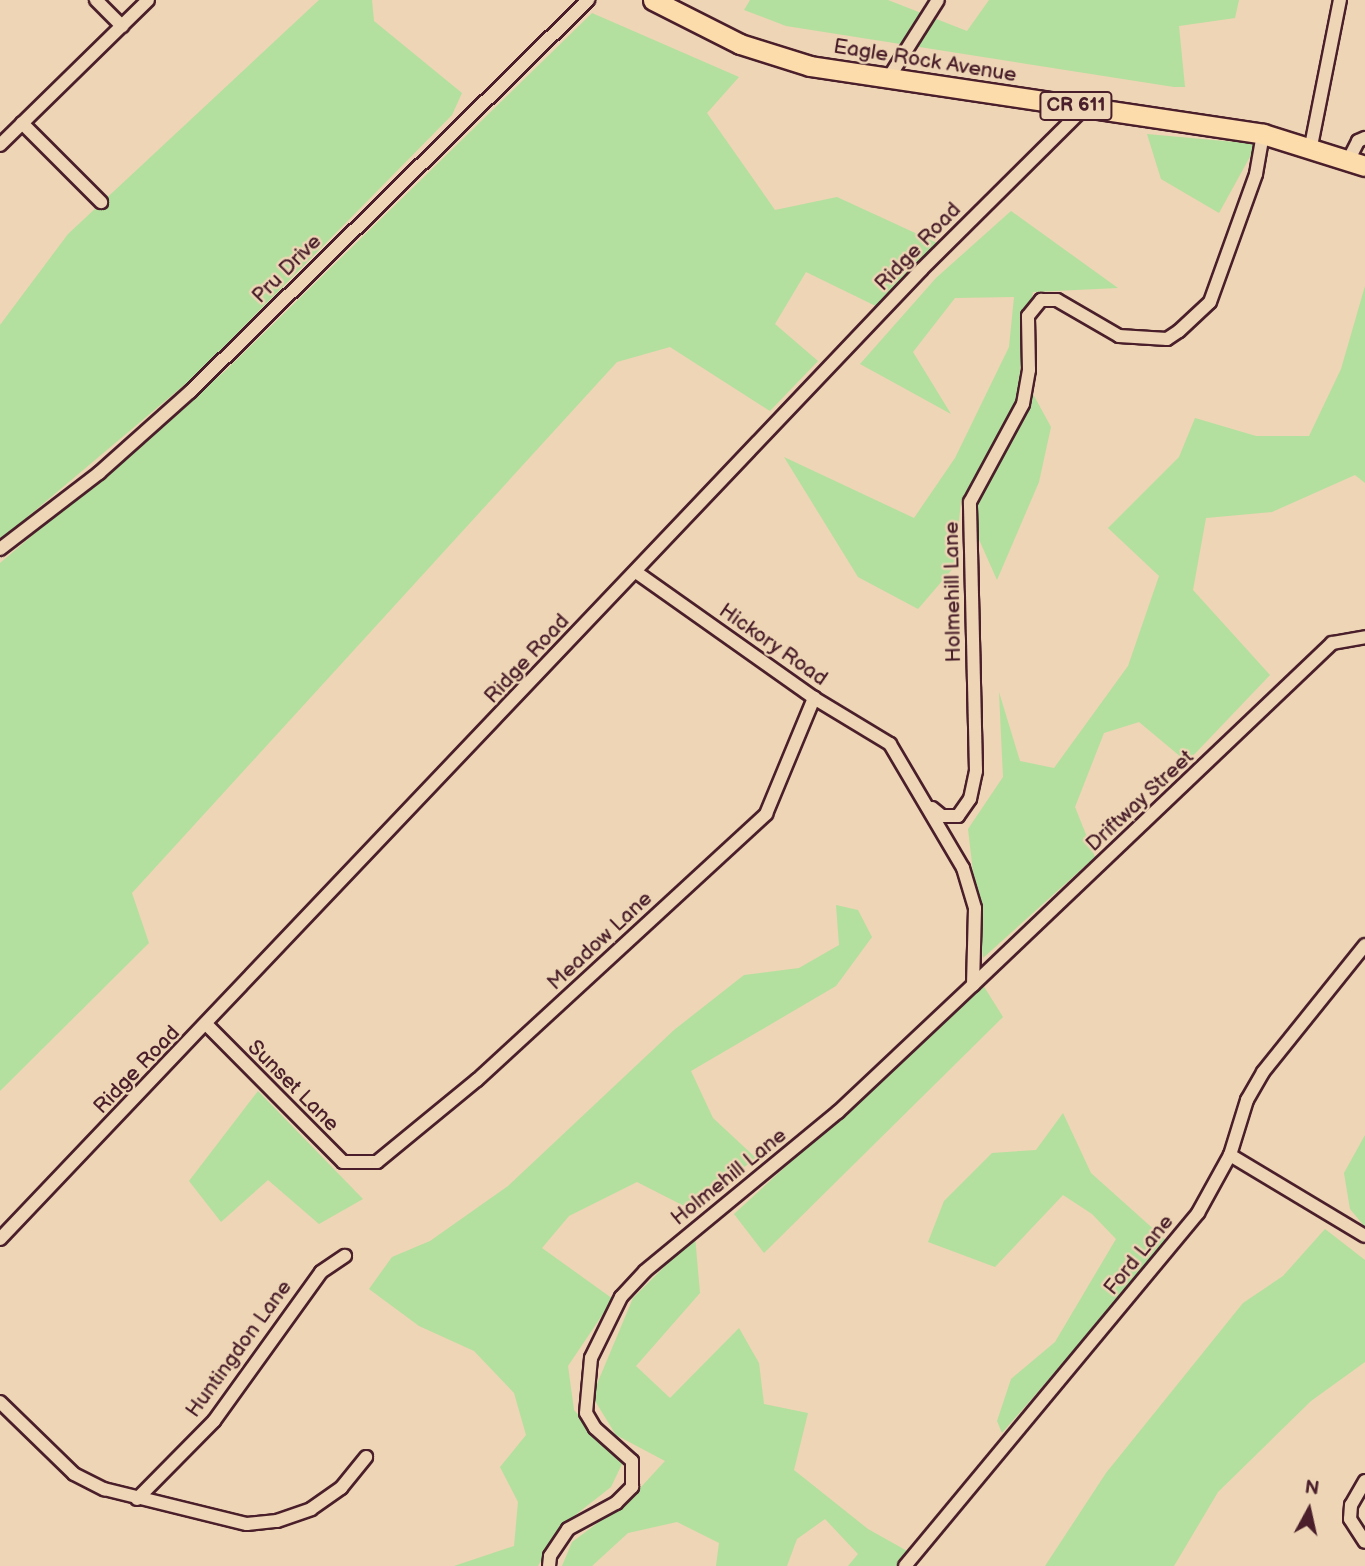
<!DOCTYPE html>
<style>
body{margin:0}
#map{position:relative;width:1365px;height:1566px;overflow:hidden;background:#edd5b5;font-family:"Balsamiq Sans",sans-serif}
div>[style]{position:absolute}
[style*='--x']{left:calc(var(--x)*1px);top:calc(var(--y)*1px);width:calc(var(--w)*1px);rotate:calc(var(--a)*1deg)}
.green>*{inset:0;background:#b3e09e}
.roads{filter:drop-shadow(2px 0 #4a1f2b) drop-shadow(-2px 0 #4a1f2b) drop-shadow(0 2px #4a1f2b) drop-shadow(0 -2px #4a1f2b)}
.street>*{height:12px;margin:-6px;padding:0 6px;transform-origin:6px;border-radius:6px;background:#edd5b5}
.primary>*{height:19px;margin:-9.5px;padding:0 9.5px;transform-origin:9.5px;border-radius:9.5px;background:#fddcac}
span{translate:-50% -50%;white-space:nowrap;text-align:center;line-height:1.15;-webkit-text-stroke:5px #edd5b5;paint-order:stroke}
.shield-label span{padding:2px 5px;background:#edd5b5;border:2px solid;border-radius:5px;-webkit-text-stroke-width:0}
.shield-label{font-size:19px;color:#4a1f2b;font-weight:700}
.street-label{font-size:21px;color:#4a1f2b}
.north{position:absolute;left:1274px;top:1475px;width:70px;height:70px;-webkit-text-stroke:5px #edd5b5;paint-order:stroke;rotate:8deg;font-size:19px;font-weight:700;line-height:28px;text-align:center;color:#4a1f2b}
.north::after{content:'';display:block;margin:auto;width:24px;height:32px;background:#4a1f2b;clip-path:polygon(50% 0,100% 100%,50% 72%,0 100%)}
</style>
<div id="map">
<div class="green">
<div style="clip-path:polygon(319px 0,372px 0,374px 21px,462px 93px,452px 115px,196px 375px,0 540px,0 325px,68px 234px)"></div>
<div style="clip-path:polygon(750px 0,888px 0,967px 31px,989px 0,1239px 0,1235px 18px,1179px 26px,1185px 87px,1174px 87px,786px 26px,744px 10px)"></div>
<div style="clip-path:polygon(592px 13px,739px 77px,707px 113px,775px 210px,837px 197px,950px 249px,888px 312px,806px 272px,775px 324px,818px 361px,770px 411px,670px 347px,617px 362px,132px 893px,149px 943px,0 1091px,0 563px,225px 371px)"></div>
<div style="clip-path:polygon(1147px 134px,1257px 144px,1219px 213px,1161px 179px)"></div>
<div style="clip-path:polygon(1011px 211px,1118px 288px,1033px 292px,1020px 370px,1051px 427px,1039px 482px,997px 580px,961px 499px,955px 566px,918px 609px,858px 577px,784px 457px,914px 518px,955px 458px,1009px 347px,1014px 297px,955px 298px,913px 352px,951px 414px,860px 364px,936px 278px)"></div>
<div style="clip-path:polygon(1365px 286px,1365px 483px,1355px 475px,1272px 512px,1206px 518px,1193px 590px,1270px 675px,1187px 762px,1139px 722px,1104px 733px,1075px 807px,1095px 857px,983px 958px,968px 829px,1003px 777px,999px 692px,1020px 761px,1054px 768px,1128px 666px,1159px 576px,1108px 528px,1179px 457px,1195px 418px,1256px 436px,1309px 436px,1341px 369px)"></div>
<div style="clip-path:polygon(836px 905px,858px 910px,872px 937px,836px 986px,691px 1071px,713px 1118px,756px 1158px,690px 1209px,637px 1182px,569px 1216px,542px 1248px,613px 1299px,568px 1366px,574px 1410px,622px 1464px,611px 1487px,560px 1527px,538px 1566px,454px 1566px,514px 1546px,518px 1502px,500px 1467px,526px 1435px,514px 1393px,474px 1351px,419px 1326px,369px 1289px,392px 1257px,430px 1241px,508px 1186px,674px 1030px,744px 975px,799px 968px,839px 945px)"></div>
<div style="clip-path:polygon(983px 985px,1003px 1017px,764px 1253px,734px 1214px)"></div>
<div style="clip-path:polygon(258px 1091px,363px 1199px,319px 1224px,268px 1180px,221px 1222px,189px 1181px)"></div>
<div style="clip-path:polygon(1063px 1113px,1091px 1173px,1168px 1242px,1002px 1433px,997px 1421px,1011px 1379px,1055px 1342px,1116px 1239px,1092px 1214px,1063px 1195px,995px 1267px,928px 1242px,944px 1201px,992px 1153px,1036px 1150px)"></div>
<div style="clip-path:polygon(1365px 1135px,1365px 1227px,1350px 1209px,1344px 1173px)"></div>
<div style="clip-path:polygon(1325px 1229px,1365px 1260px,1365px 1362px,1311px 1401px,1218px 1492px,1174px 1566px,1045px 1566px,1106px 1473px,1243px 1303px,1283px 1276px)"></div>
<div style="clip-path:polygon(695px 1236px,700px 1293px,636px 1366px,670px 1398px,739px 1328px,759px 1363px,764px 1404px,808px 1413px,794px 1470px,868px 1529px,909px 1552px,897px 1566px,848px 1566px,858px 1554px,825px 1519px,797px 1539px,787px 1566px,716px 1566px,719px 1543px,677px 1522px,628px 1533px,592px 1566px,562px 1566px,572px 1542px,630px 1499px,665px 1461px,616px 1435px,592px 1396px,633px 1298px)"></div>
</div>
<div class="roads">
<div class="street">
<div style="--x:96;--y:0;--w:37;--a:45"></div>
<div style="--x:888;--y:79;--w:93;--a:-57.7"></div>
<div style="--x:22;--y:123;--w:112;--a:45"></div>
<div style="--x:0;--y:145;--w:207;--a:-44.4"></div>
<div style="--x:1311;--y:146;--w:149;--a:-78.8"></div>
<div style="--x:1349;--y:159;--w:20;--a:-63"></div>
<div style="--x:1358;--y:141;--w:8;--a:-23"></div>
<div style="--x:0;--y:549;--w:125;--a:-37.5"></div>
<div style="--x:99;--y:473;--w:122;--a:-41.7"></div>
<div style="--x:190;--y:392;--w:559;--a:-44.56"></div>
<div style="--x:932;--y:808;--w:13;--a:39"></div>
<div style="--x:942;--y:816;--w:16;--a:0"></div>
<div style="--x:958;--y:816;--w:21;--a:-55"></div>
<div style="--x:970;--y:799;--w:29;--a:-78"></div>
<div style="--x:976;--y:771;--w:269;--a:-91.3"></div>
<div style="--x:970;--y:502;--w:111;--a:-61.6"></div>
<div style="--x:1023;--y:404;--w:35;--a:-80"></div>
<div style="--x:1029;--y:370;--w:54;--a:-91.1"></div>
<div style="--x:1028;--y:316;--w:21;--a:-51"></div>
<div style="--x:1041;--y:300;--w:16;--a:0"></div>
<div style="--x:1057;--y:300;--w:72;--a:30.1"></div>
<div style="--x:1119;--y:336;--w:48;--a:3.6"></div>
<div style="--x:1167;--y:339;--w:14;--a:-34"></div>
<div style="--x:1179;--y:331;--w:42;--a:-43.1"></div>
<div style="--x:1210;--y:302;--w:136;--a:-70.2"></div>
<div style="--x:1256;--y:174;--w:41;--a:-80.1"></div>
<div style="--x:973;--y:985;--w:496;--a:-43.6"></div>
<div style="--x:1332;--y:643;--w:34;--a:-10"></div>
<div style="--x:207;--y:1025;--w:193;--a:45.2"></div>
<div style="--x:343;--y:1162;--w:34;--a:0"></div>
<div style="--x:377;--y:1162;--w:129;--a:-39.4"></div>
<div style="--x:477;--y:1080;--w:393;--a:-42.6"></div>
<div style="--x:766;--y:814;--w:126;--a:-67.5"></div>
<div style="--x:1230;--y:1155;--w:157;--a:31"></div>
<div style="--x:0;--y:1239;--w:1338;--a:-46.45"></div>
<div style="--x:922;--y:269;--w:230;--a:-44.8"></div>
<div style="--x:0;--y:1402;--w:103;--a:44.2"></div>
<div style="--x:74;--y:1474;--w:34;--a:27"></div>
<div style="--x:104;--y:1489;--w:147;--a:13.8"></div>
<div style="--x:247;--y:1524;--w:30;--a:-6"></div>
<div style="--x:277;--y:1521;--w:36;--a:-19"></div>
<div style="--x:311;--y:1509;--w:37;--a:-35"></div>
<div style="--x:341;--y:1488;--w:40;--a:-51"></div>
<div style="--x:1365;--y:1481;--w:28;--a:120"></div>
<div style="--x:1351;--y:1505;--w:14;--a:94"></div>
<div style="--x:1350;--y:1519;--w:27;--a:57"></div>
<div style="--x:137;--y:1499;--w:110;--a:-45.4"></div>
<div style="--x:214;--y:1421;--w:183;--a:-54.3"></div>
<div style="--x:321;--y:1272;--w:29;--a:-34"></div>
<div style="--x:549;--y:1566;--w:10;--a:-84"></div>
<div style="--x:550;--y:1556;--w:32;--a:-56"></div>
<div style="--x:568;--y:1529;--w:55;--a:-28.4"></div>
<div style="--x:616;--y:1503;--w:23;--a:-45"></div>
<div style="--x:632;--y:1487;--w:26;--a:-90"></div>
<div style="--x:632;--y:1461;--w:50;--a:-138.3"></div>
<div style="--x:595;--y:1428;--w:17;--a:-121"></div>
<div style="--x:586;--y:1413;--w:55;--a:-84.8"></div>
<div style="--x:591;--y:1358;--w:68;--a:-63.8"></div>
<div style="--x:621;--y:1297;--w:35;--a:-47"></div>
<div style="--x:645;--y:1271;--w:250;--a:-39.5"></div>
<div style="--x:838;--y:1112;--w:185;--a:-43.3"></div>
<div style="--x:973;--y:985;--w:77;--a:-88.5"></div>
<div style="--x:975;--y:908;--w:42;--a:-106.7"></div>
<div style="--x:963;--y:868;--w:144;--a:-120.5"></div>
<div style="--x:890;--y:744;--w:89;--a:-148.8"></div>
<div style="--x:814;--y:698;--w:218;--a:-144.7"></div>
<div style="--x:905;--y:1566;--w:459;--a:-50.3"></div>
<div style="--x:1198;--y:1213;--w:66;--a:-61.1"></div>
<div style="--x:1230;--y:1155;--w:58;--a:-72.8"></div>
<div style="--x:1247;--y:1100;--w:32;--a:-60"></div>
<div style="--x:1263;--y:1072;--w:163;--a:-51.2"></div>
</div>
<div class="primary">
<div style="--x:653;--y:0;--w:97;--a:26.8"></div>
<div style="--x:740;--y:44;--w:73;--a:17.4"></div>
<div style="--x:810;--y:66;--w:458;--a:8.5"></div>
<div style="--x:1263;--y:134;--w:107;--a:17.4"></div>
</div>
</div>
<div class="shield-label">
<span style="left:1076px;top:106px">CR 611</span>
</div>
<div class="street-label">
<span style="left:925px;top:61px;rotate:9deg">Eagle Rock Avenue</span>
<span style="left:918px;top:247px;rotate:-46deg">Ridge Road</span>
<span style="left:287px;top:269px;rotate:-45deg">Pru Drive</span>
<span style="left:953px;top:592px;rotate:-91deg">Holmehill Lane</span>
<span style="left:773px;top:645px;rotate:35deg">Hickory Road</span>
<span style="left:527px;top:659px;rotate:-47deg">Ridge Road</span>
<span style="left:1140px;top:801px;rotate:-43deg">Driftway Street</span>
<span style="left:600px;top:941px;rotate:-43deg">Meadow Lane</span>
<span style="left:137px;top:1070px;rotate:-46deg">Ridge Road</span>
<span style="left:293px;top:1086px;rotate:45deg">Sunset Lane</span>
<span style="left:729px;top:1177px;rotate:-39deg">Holmehill Lane</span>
<span style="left:1139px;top:1255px;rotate:-51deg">Ford Lane</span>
<span style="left:239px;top:1349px;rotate:-54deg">Huntingdon Lane</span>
</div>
<div class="north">N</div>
</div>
